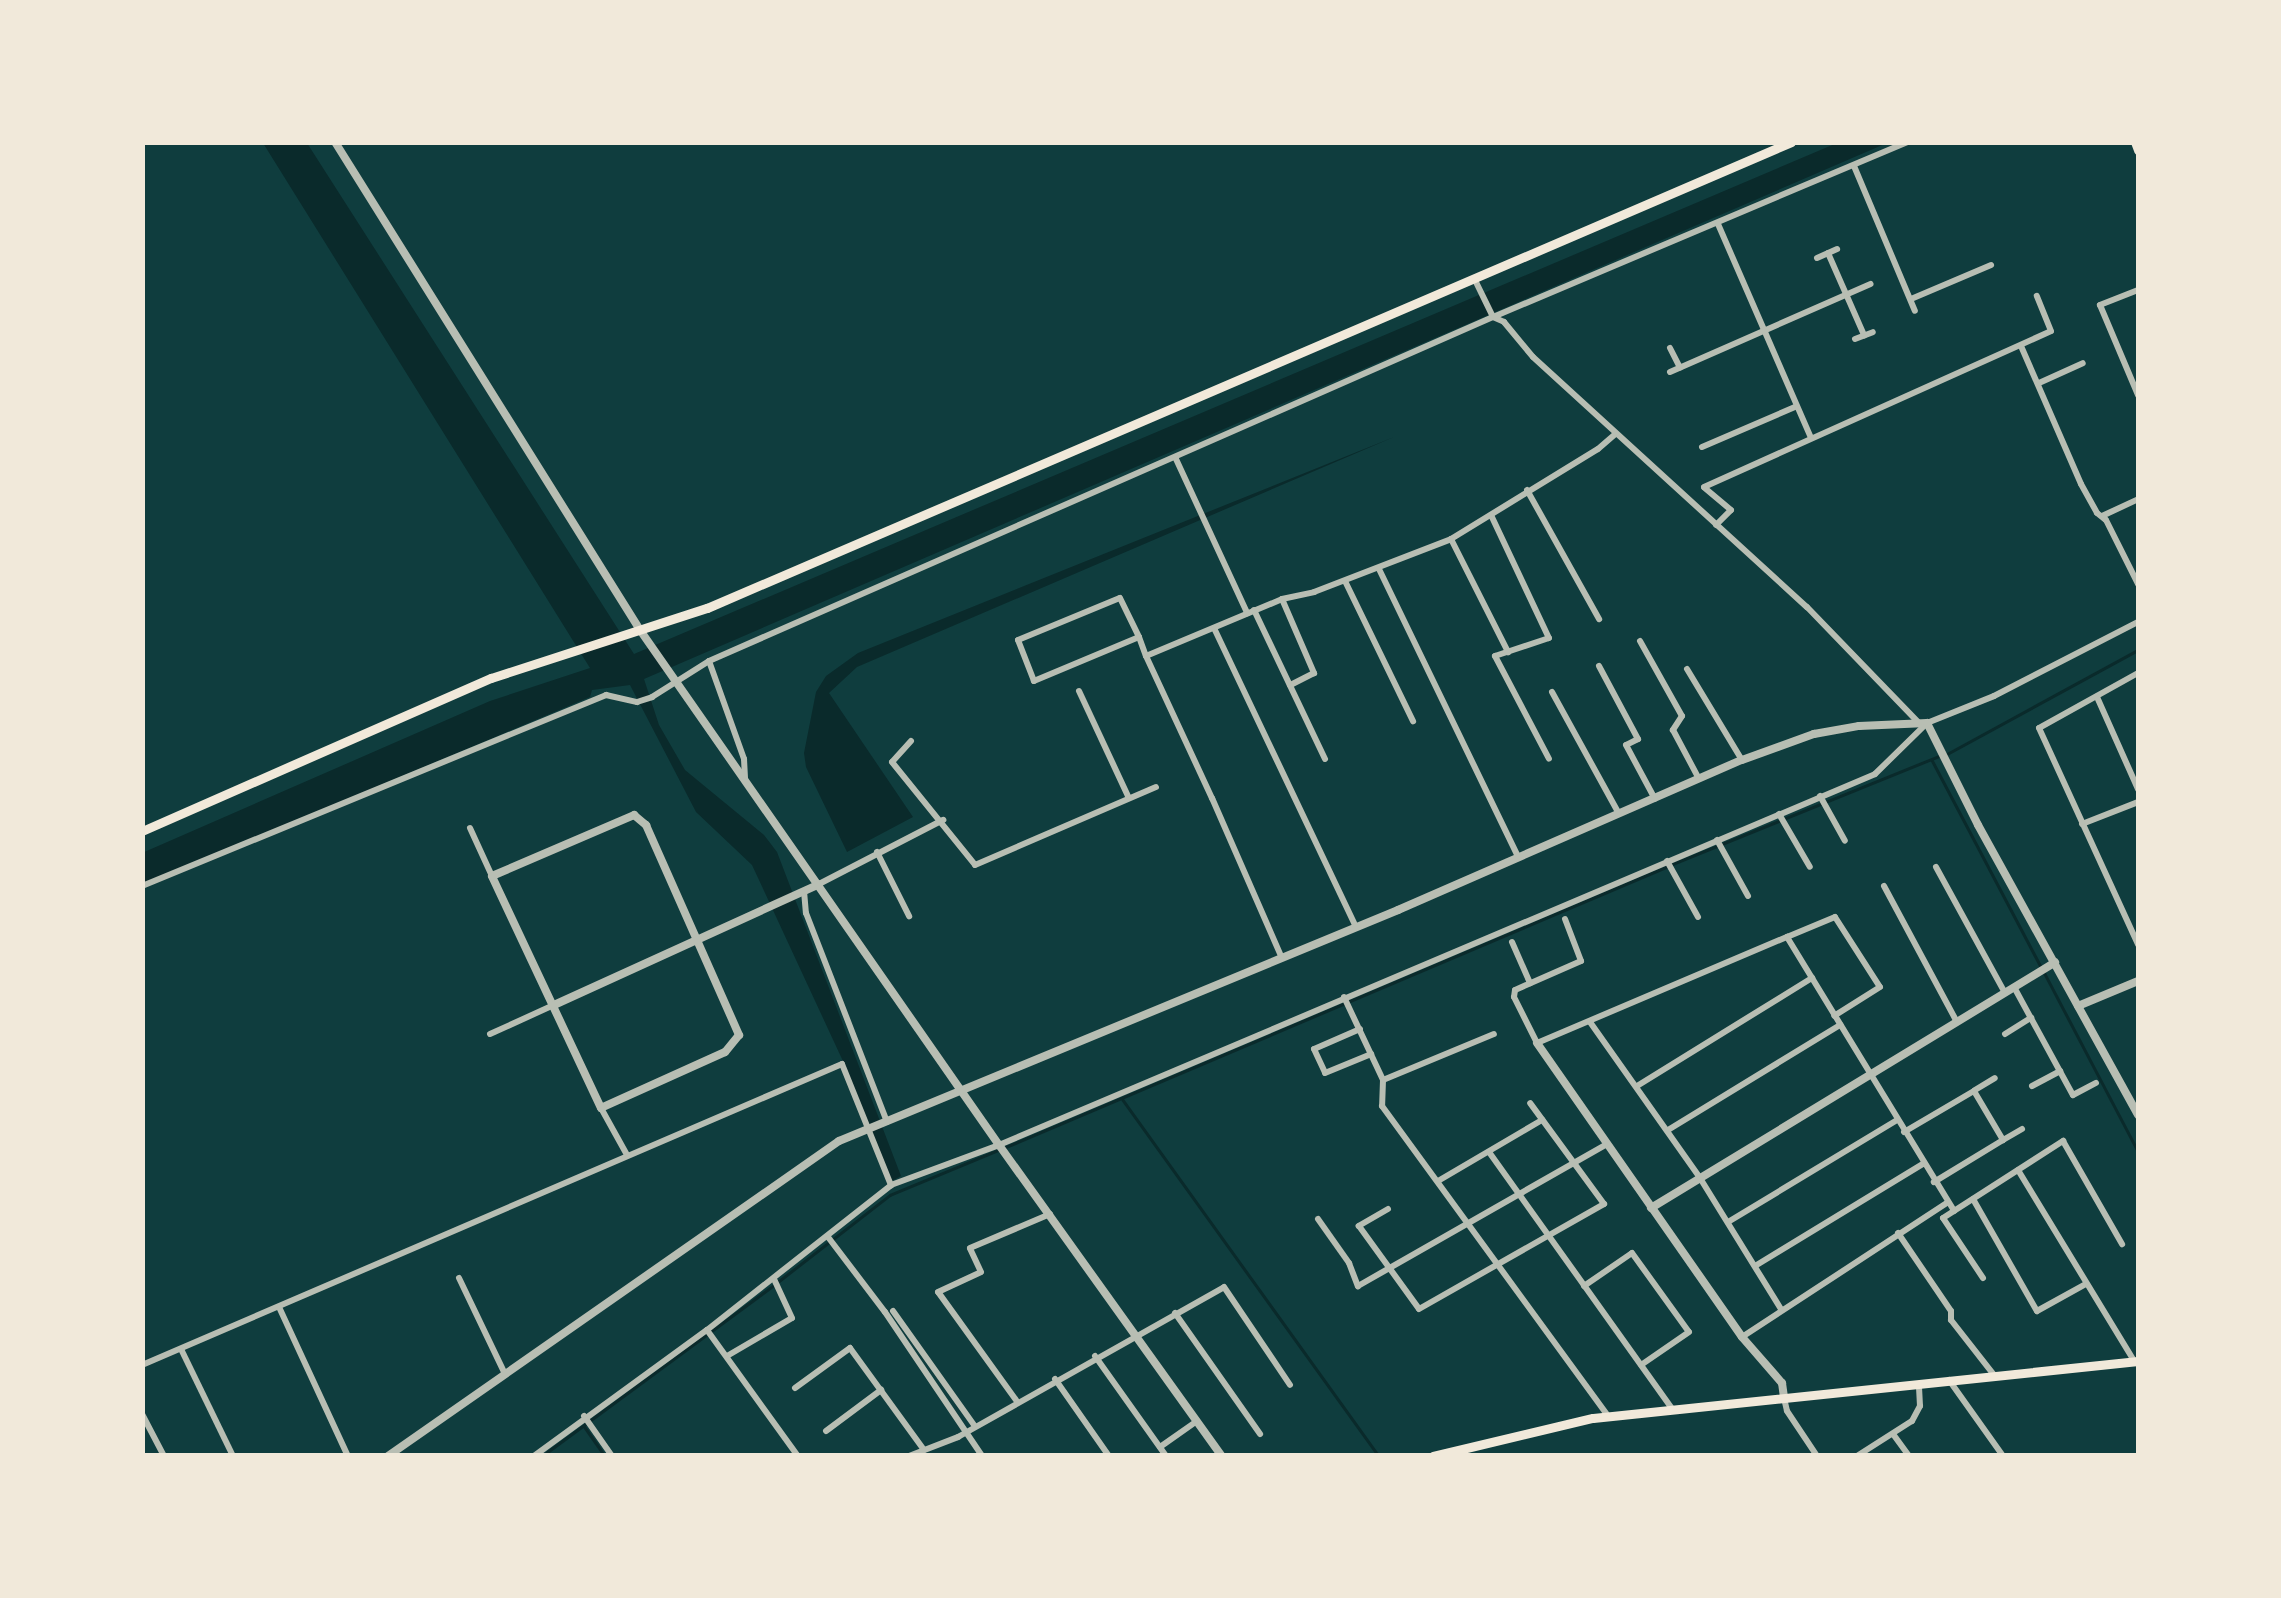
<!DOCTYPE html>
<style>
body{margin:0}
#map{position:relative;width:2281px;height:1598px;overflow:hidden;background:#0f3d3e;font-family:Georgia,serif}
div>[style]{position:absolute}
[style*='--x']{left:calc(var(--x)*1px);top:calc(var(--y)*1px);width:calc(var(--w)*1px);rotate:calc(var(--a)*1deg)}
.water>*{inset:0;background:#0a2a2b}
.stream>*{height:2.5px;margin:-1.25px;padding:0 1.25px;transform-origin:1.25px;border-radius:1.25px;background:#0a2a2b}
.minor>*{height:6px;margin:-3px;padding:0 3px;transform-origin:3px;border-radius:3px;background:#b8beb3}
.tertiary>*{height:8px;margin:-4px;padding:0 4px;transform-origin:4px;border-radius:4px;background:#b8beb3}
.secondary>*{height:9px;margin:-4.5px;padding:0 4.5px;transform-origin:4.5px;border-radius:4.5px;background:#f1e9da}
.primary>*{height:9px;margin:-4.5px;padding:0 4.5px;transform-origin:4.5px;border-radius:4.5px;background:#f1e9da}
span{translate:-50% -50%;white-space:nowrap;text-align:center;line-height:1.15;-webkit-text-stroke:10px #f1e9da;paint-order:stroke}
.frame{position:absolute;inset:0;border:145px solid #f1e9da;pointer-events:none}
</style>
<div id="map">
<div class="water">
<div style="clip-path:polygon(263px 143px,307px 143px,634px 654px,1837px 143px,1887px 143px,644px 679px,659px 725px,685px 770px,764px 835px,777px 852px,901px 1176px,892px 1181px,842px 1059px,752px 865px,696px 812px,630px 685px,592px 690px,590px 697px,143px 885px,142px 853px,490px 701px,590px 668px)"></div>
<div style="clip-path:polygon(1394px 437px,857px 667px,829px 693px,913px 817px,847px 852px,806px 767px,804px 753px,816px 692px,826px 676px,858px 653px)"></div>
</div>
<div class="stream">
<div style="--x:1947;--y:754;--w:217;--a:-28.6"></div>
<div style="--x:1932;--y:760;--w:232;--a:62.2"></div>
<div style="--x:1673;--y:864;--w:287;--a:-22.1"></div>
<div style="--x:2044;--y:972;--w:202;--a:62.3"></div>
<div style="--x:1123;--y:1100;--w:438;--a:54.3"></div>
<div style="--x:1006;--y:1147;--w:717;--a:-22.99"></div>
<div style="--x:779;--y:1281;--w:140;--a:-37.8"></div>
<div style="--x:890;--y:1195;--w:117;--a:-22.6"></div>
<div style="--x:584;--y:1426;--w:37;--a:55"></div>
<div style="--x:542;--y:1456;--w:287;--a:-36.4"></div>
</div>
<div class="minor">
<div style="--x:1854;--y:166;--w:157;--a:67.2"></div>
<div style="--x:1718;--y:224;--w:233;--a:66.5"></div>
<div style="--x:1828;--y:253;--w:90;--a:66.3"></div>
<div style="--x:1817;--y:258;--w:22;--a:-24"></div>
<div style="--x:1474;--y:278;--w:43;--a:64"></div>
<div style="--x:1493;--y:317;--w:12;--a:24"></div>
<div style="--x:1504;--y:322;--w:45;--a:50.4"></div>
<div style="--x:1533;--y:357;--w:371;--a:42.4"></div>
<div style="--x:1807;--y:607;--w:160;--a:46"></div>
<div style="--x:2138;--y:290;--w:41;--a:158.5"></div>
<div style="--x:2100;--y:305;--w:98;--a:67.1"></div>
<div style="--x:1911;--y:299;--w:87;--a:-23"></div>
<div style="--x:1855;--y:339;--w:19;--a:-21"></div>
<div style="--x:2021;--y:346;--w:150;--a:66.5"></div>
<div style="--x:2081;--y:484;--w:33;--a:61"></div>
<div style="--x:2097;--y:513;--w:11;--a:38"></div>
<div style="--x:2106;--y:520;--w:72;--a:63.4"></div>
<div style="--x:1670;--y:348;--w:22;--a:63"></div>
<div style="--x:1670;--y:372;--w:219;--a:-23.7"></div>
<div style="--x:2039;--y:383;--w:48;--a:-24.4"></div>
<div style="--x:1702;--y:447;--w:103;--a:-23.3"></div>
<div style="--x:1176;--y:459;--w:170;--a:65.2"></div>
<div style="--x:1527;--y:490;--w:148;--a:60.8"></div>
<div style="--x:1491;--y:515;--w:136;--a:64.8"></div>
<div style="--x:1549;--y:638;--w:57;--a:161.6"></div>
<div style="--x:1495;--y:656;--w:116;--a:62.3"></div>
<div style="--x:2102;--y:516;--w:40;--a:-25"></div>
<div style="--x:1716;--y:525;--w:21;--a:-45"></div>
<div style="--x:1731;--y:510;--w:35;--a:-140"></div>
<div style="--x:1704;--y:487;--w:380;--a:-24.2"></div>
<div style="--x:2051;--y:331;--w:38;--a:-112"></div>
<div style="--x:1451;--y:539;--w:127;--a:63.2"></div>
<div style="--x:1379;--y:569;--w:320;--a:64.2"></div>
<div style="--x:1345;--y:581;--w:156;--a:64.1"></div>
<div style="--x:1282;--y:599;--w:81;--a:66.6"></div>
<div style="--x:1314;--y:673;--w:27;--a:153"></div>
<div style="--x:1254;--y:610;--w:165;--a:64.5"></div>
<div style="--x:1214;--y:628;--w:331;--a:64.6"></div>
<div style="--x:1139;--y:637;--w:114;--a:157.3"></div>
<div style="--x:1034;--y:681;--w:44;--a:-111.3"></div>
<div style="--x:1018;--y:640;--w:110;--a:-22.4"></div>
<div style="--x:1120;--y:598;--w:43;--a:64"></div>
<div style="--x:1139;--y:637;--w:20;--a:70"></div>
<div style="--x:1146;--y:656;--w:157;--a:65.1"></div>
<div style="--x:1212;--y:798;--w:175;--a:66.4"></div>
<div style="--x:1640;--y:641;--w:86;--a:60.8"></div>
<div style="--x:1682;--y:716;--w:17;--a:123"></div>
<div style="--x:1673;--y:730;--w:55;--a:62"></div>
<div style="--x:1146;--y:656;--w:147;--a:-22.7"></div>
<div style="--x:1282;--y:599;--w:33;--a:-12"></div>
<div style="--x:1314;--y:592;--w:147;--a:-21.1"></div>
<div style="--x:1451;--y:539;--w:172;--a:-31.5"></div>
<div style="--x:1598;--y:449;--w:23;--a:-41"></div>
<div style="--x:709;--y:661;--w:104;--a:70.3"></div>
<div style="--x:744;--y:759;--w:20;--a:87"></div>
<div style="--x:1599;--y:666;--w:83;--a:61.9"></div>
<div style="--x:1638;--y:739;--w:13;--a:153"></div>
<div style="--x:1626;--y:745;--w:61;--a:61.8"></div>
<div style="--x:1687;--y:669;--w:106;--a:58.9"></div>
<div style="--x:2138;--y:673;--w:113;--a:150.9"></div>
<div style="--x:2039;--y:728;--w:238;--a:65.4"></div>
<div style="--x:1079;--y:691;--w:118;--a:65"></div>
<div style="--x:1552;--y:692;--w:139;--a:61.2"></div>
<div style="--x:2097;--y:697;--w:101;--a:66"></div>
<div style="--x:911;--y:741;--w:28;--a:132"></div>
<div style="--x:892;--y:762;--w:132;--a:51.1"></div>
<div style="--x:975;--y:865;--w:197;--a:-23.3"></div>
<div style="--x:1820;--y:796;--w:51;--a:60.9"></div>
<div style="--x:1779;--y:814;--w:61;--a:59.7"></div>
<div style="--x:2082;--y:824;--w:60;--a:-21.4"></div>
<div style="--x:470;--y:828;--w:53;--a:65.4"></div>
<div style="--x:1717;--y:840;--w:64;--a:61"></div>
<div style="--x:877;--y:852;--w:72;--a:63.4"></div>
<div style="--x:1667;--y:861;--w:64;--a:61"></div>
<div style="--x:1936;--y:867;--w:141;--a:61.3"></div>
<div style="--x:819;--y:884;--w:140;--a:-27.3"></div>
<div style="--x:142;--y:886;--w:502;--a:-22.37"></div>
<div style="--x:606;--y:695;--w:32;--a:13"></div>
<div style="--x:637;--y:702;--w:16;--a:-18"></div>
<div style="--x:652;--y:697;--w:67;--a:-32.3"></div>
<div style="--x:709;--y:661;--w:856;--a:-23.69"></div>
<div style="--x:1493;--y:317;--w:450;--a:-22.9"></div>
<div style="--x:1884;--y:886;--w:152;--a:61.8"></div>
<div style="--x:804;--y:891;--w:22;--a:85"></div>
<div style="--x:806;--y:913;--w:224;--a:68.8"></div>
<div style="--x:1565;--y:919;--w:45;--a:69.1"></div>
<div style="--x:1581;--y:961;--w:72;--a:156.3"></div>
<div style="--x:1515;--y:990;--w:7;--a:98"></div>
<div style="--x:1514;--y:997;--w:51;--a:63.4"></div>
<div style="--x:1537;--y:1043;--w:272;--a:-23"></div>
<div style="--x:1787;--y:937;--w:321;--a:58.6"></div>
<div style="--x:1787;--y:937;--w:52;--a:-22.6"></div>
<div style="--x:1835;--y:917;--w:83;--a:57.3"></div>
<div style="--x:1880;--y:987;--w:54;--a:147.8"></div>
<div style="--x:1512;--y:942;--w:45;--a:66.3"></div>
<div style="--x:2014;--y:987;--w:123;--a:61.4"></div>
<div style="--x:2073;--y:1095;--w:26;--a:-28"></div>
<div style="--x:1344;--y:997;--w:92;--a:64.8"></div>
<div style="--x:1383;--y:1080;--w:26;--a:92"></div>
<div style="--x:1382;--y:1106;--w:384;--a:53.9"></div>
<div style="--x:1590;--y:1022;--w:191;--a:54.8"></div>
<div style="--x:1700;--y:1178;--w:154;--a:58.3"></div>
<div style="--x:1360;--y:1029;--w:50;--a:156.5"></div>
<div style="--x:1314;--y:1049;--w:26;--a:65"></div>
<div style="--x:1325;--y:1073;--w:50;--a:-22.4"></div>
<div style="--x:490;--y:1034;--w:70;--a:-24.4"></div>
<div style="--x:2005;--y:1034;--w:31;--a:-32"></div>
<div style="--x:1383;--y:1080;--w:120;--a:-22.5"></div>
<div style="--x:1637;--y:1086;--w:206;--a:-31.7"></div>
<div style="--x:2032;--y:1086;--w:32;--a:-28"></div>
<div style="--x:1975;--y:1090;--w:23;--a:-31"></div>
<div style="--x:601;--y:1108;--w:54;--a:61"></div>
<div style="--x:1668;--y:1130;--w:202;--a:-31.4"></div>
<div style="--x:1904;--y:1132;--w:81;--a:-30.4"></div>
<div style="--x:1974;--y:1091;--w:57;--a:59.4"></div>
<div style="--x:2003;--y:1140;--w:81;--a:148.7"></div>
<div style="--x:2003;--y:1140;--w:22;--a:-30"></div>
<div style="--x:1489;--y:1152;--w:315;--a:54.5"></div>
<div style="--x:2018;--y:1170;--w:223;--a:58.7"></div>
<div style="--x:1438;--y:1181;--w:121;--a:-30.4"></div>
<div style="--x:1973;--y:1199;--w:129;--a:60.3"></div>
<div style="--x:2037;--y:1311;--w:56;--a:-28.9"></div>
<div style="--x:1388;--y:1209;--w:34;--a:150"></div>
<div style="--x:1359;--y:1226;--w:102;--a:54.1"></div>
<div style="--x:1419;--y:1309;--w:213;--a:-29.6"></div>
<div style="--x:1604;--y:1204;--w:125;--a:-126.2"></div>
<div style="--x:1318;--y:1219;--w:54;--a:54.8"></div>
<div style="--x:1349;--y:1263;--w:25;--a:69"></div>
<div style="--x:1358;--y:1286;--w:287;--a:-29.7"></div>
<div style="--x:1728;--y:1222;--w:197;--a:-31.1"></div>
<div style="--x:1898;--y:1233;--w:94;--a:55.8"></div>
<div style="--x:1951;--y:1311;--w:9;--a:90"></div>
<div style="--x:1951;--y:1320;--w:70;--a:52"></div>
<div style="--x:828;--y:1237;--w:94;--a:52.8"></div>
<div style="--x:885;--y:1312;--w:174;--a:56"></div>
<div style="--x:1755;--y:1266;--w:197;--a:-31.3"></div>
<div style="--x:459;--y:1278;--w:106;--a:64.4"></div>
<div style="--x:1983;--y:1278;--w:72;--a:-123.7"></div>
<div style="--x:1943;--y:1218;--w:143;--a:-32.7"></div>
<div style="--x:2063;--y:1141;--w:119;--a:60.2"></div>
<div style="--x:1584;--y:1286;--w:58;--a:-34.5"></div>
<div style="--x:1632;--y:1253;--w:97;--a:54.2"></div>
<div style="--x:1689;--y:1332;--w:58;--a:145.5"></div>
<div style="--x:279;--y:1307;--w:164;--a:65.2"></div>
<div style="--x:893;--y:1311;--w:140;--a:54.6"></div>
<div style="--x:1175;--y:1313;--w:148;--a:54.9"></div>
<div style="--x:707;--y:1330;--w:155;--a:54.2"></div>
<div style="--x:1742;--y:1337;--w:246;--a:-33.2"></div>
<div style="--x:181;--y:1349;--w:119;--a:64.1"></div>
<div style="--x:727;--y:1356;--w:75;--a:-30.3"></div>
<div style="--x:792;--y:1318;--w:43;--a:-114.8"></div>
<div style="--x:1095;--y:1356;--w:123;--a:54.6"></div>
<div style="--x:142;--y:1365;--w:762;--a:-23.27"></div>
<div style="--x:842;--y:1064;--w:131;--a:68"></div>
<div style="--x:1055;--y:1379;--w:94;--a:55"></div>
<div style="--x:1949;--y:1380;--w:93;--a:54.6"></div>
<div style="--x:795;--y:1388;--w:68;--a:-36"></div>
<div style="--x:850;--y:1348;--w:126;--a:54"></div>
<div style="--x:1784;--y:1398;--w:13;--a:77"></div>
<div style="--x:1787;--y:1411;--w:54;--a:56.3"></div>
<div style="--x:1016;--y:1400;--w:133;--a:-125.8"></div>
<div style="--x:938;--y:1292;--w:47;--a:-24.9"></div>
<div style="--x:981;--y:1272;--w:26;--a:-115"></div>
<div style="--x:970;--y:1248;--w:87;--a:-23"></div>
<div style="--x:142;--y:1414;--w:47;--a:62.4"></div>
<div style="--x:584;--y:1416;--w:49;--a:55"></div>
<div style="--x:826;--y:1431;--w:69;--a:-36.7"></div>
<div style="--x:1893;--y:1434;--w:27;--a:54"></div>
<div style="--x:1160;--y:1447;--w:45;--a:-35.1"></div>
<div style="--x:534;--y:1456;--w:214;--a:-36.1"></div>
<div style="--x:707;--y:1330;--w:234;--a:-38.2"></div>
<div style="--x:891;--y:1185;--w:115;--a:-20.3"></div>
<div style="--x:999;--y:1145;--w:951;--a:-22.95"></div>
<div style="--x:1875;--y:774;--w:73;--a:-44.4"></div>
<div style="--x:1927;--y:723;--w:72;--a:-21.9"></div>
<div style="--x:1994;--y:696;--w:162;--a:-27.2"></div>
<div style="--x:909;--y:1456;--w:53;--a:-21.2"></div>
<div style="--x:958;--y:1437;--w:305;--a:-29.4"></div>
<div style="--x:1224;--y:1287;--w:118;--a:56"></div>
<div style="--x:1857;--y:1456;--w:65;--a:-32.5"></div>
<div style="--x:1912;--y:1421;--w:17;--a:-62"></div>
<div style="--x:1920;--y:1406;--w:22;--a:-93"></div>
</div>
<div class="tertiary">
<div style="--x:335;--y:142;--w:575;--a:57.99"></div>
<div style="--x:640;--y:630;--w:628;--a:55.12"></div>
<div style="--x:999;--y:1145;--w:383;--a:54.4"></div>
<div style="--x:634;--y:815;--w:16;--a:40"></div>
<div style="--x:646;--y:825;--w:230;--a:66.1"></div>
<div style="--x:739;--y:1035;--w:22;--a:129"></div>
<div style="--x:725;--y:1052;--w:136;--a:155.7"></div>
<div style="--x:601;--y:1108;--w:256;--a:-115.2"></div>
<div style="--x:492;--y:876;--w:155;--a:-23.2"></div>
<div style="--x:554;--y:1005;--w:291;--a:-24.5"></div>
<div style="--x:2078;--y:1006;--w:65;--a:-22.6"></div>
<div style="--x:1537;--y:1043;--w:358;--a:55.1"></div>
<div style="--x:1742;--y:1337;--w:61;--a:49"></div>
<div style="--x:1782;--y:1383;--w:15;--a:82"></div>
<div style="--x:1651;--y:1208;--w:473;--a:-31.3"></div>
<div style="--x:388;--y:1456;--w:550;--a:-34.93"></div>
<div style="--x:839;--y:1141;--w:605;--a:-22.45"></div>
<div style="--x:1398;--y:910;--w:375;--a:-23.6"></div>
<div style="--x:1742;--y:760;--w:77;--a:-19.9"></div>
<div style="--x:1814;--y:734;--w:46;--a:-10.1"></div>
<div style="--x:1859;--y:726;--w:68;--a:-2.5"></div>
<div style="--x:1927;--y:723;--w:114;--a:63.4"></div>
<div style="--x:1978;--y:825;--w:331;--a:61.1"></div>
</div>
<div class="secondary">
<div style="--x:2135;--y:142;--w:9;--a:69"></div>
<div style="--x:1433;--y:1456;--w:164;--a:-13.4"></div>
<div style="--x:1593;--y:1418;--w:548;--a:-5.97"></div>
</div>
<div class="primary">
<div style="--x:142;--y:831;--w:381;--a:-23.7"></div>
<div style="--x:491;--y:678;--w:227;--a:-18"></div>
<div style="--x:707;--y:608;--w:1180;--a:-23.26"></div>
</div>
<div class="frame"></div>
</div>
